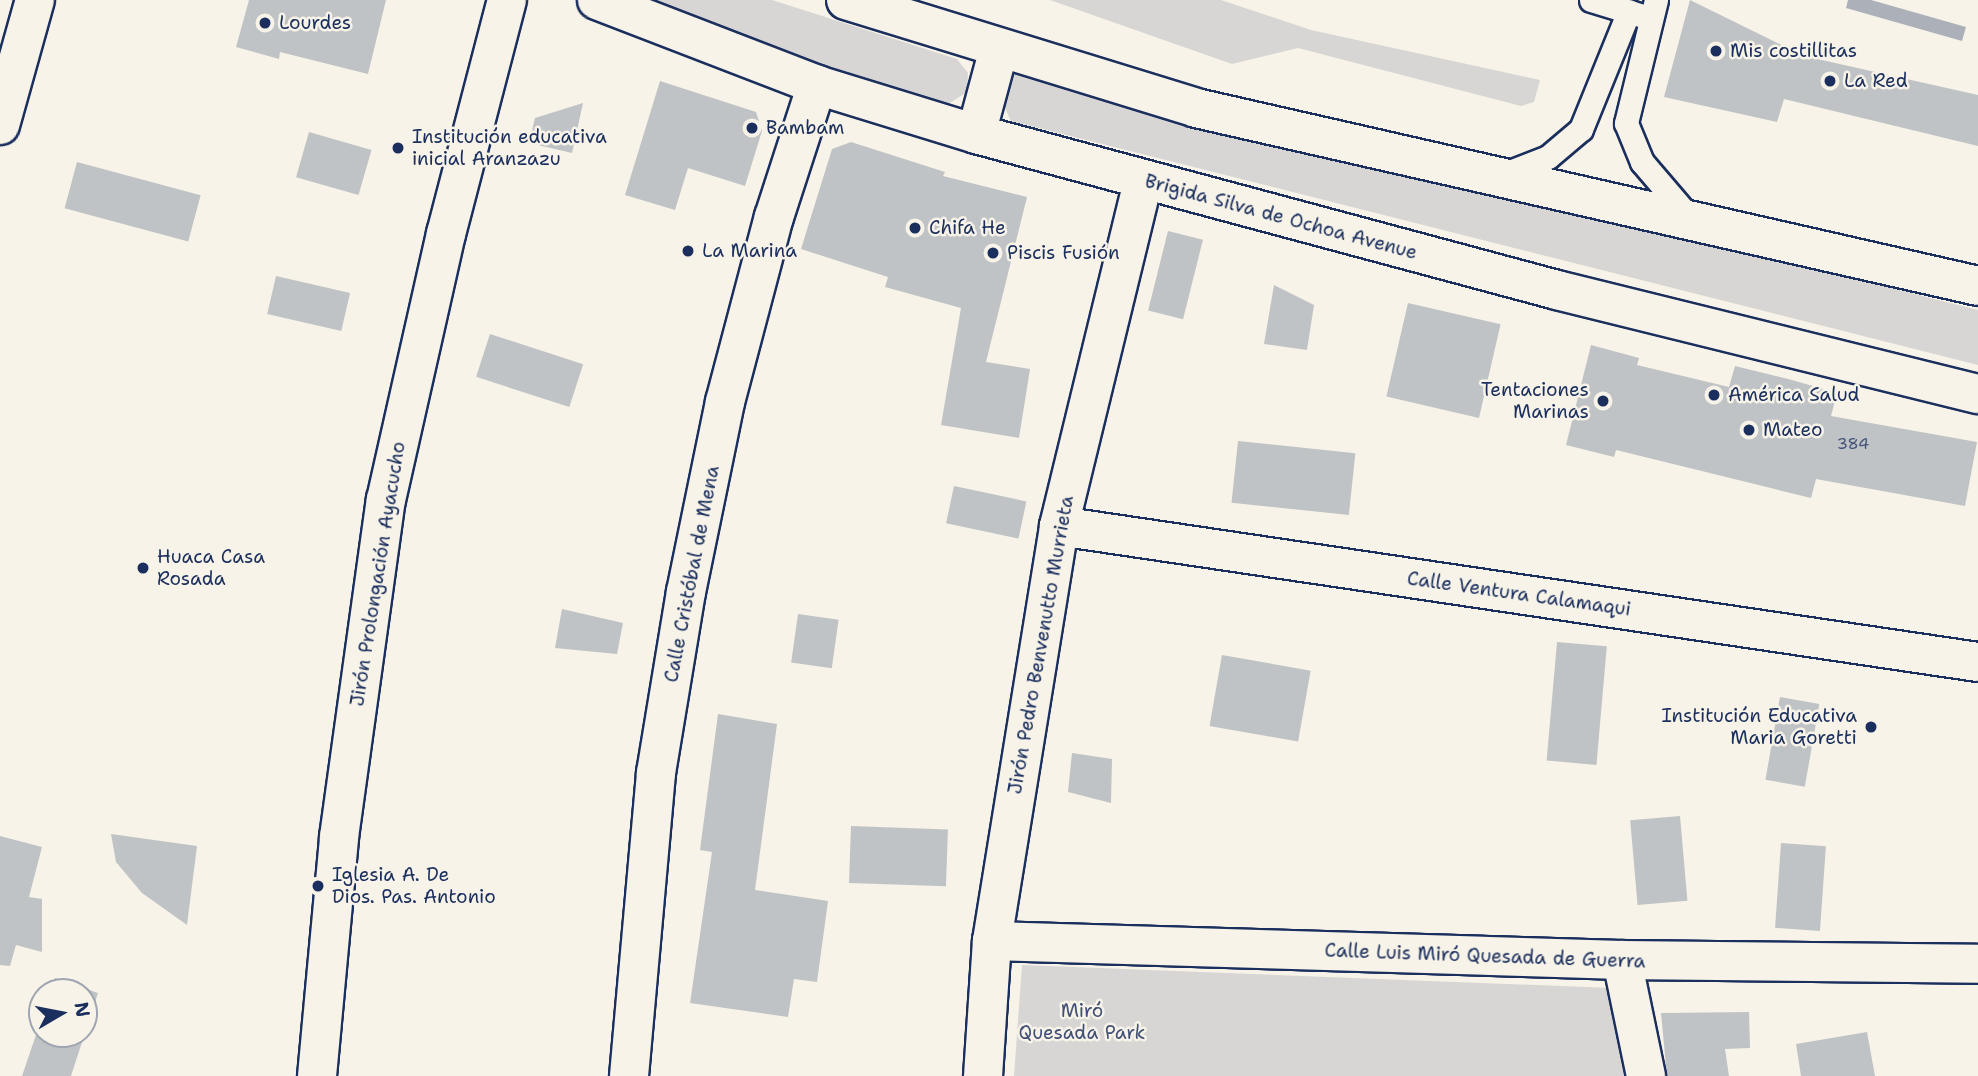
<!DOCTYPE html>
<meta charset="utf-8">
<style>
body{margin:0}
#map{position:relative;width:1978px;height:1076px;overflow:hidden;background:#f7f3e8;font-family:"Shantell Sans",sans-serif}
div>[style]{position:absolute}
[style*='--x']{left:calc(var(--x)*1px);top:calc(var(--y)*1px);width:calc(var(--w)*1px);rotate:calc(var(--a)*1deg)}
.green>*{inset:0;background:#d7d6d4}
.water>*{inset:0;background:#acb0b9}
.building>*{inset:0;background:#c0c3c5;transform-origin:0 0}
.roads{filter:drop-shadow(2px 0 #1b2f5e) drop-shadow(-2px 0 #1b2f5e) drop-shadow(0 2px #1b2f5e) drop-shadow(0 -2px #1b2f5e)}
.lane>*{height:23px;margin:-11.5px;padding:0 11.5px;transform-origin:11.5px;border-radius:11.5px;background:#f7f3e8}
.street>*{height:38px;margin:-19px;padding:0 19px;transform-origin:19px;border-radius:19px;background:#f7f3e8}
.secondary>*{height:38px;margin:-19px;padding:0 19px;transform-origin:19px;border-radius:19px;background:#f7f3e8}
.dots>*{width:19px;height:19px;translate:-50% -50%;box-sizing:border-box;border:4px solid #f7f3e8;border-radius:50%}
span{translate:-50% -50%;white-space:nowrap;text-align:center;line-height:1.15;-webkit-text-stroke:5px #f7f3e8;paint-order:stroke}
.number-label{font-size:16px;color:#445478}
.number-label span{-webkit-text-stroke-width:0}
.poi-label{font-size:19px;color:#1b2f5e}
.left{translate:0 -50%;text-align:left}
.right{translate:-100% -50%;text-align:right}
.street-label{font-size:19px;color:#1b2f5e}
.park-label{font-size:19px;color:#415076}
.north{position:absolute;left:28px;top:978px;width:70px;height:70px;box-sizing:border-box;background:#f7f3e8;border:2px solid #9fa5b1;border-radius:50%;rotate:80deg;font-size:19px;font-weight:700;line-height:28px;text-align:center;color:#1b2f5e}
.north::after{content:'';display:block;margin:auto;width:24px;height:32px;background:#1b2f5e;clip-path:polygon(50% 0,100% 100%,50% 72%,0 100%)}
</style>
<div id="map">
<div class="green">
<div style="clip-path:polygon(645px 0,772px 0,957px 59px,968px 73px,967px 92px,945px 106px,812px 65px)"></div>
<div style="clip-path:polygon(1050px 0,1221px 0,1311px 30px,1540px 80px,1534px 102px,1521px 106px,1298px 48px,1232px 64px)"></div>
<div style="clip-path:polygon(1033px 71px,1978px 310px,1978px 365px,1011px 121px,1000px 97px,1005px 83px,1017px 73px)"></div>
<div style="clip-path:polygon(1022px 965px,1611px 988px,1627px 1076px,1014px 1076px)"></div>
</div>
<div class="water">
<div style="clip-path:polygon(1848px 0,1871px 0,1966px 27px,1962px 41px,1846px 8px)"></div>
</div>
<div class="building">
<div style="clip-path:polygon(249px 0,386px 0,368px 74px,280px 52px,279px 59px,236px 47px)"></div>
<div style="clip-path:polygon(1690px 0,1804px 56px,1978px 95px,1978px 146px,1784px 99px,1777px 122px,1664px 97px)"></div>
<div style="clip-path:polygon(660px 81px,756px 112px,762px 131px,745px 186px,688px 168px,675px 210px,625px 195px)"></div>
<div style="clip-path:polygon(583px 103px,572px 153px,529px 143px,535px 118px)"></div>
<div style="left:309px;top:132px;width:65px;height:47px;rotate:16deg"></div>
<div style="clip-path:polygon(851px 142px,945px 172px,943px 176px,1027px 197px,986px 362px,1030px 369px,1019px 438px,941px 425px,961px 308px,885px 287px,888px 277px,801px 249px,832px 149px)"></div>
<div style="left:77px;top:162px;width:128px;height:48px;rotate:15deg"></div>
<div style="left:1168px;top:231px;width:36px;height:82px;rotate:14deg"></div>
<div style="left:276px;top:276px;width:76px;height:39px;rotate:13deg"></div>
<div style="clip-path:polygon(1274px 285px,1314px 305px,1307px 350px,1264px 344px)"></div>
<div style="left:1408px;top:303px;width:95px;height:96px;rotate:13deg"></div>
<div style="left:490px;top:334px;width:98px;height:45px;rotate:18deg"></div>
<div style="clip-path:polygon(1591px 345px,1639px 358px,1637px 365px,1729px 387px,1735px 366px,1792px 380px,1837px 393px,1831px 416px,1977px 442px,1965px 506px,1816px 479px,1811px 498px,1616px 450px,1614px 457px,1566px 445px)"></div>
<div style="left:1238px;top:441px;width:118px;height:62px;rotate:6deg"></div>
<div style="left:954px;top:486px;width:74px;height:38px;rotate:12deg"></div>
<div style="clip-path:polygon(562px 609px,623px 623px,617px 654px,555px 648px)"></div>
<div style="left:798px;top:614px;width:41px;height:49px;rotate:8deg"></div>
<div style="left:1557px;top:642px;width:50px;height:119px;rotate:5deg"></div>
<div style="left:1222px;top:655px;width:90px;height:72px;rotate:10deg"></div>
<div style="left:1780px;top:697px;width:40px;height:84px;rotate:10deg"></div>
<div style="clip-path:polygon(718px 714px,777px 724px,755px 890px,828px 901px,817px 982px,794px 979px,788px 1017px,690px 1003px,712px 852px,700px 850px)"></div>
<div style="clip-path:polygon(1072px 753px,1112px 759px,1111px 803px,1068px 792px)"></div>
<div style="left:1680px;top:816px;width:85px;height:50px;rotate:85deg"></div>
<div style="left:851px;top:826px;width:97px;height:57px;rotate:2deg"></div>
<div style="clip-path:polygon(111px 834px,197px 846px,187px 925px,142px 893px,116px 862px)"></div>
<div style="clip-path:polygon(0 836px,42px 847px,29px 897px,42px 899px,42px 952px,16px 945px,10px 966px,0 965px)"></div>
<div style="left:1781px;top:843px;width:45px;height:85px;rotate:4deg"></div>
<div style="clip-path:polygon(55px 978px,98px 993px,71px 1076px,22px 1076px,42px 1017px,42px 1034px,84px 1034px,84px 992px,50px 992px)"></div>
<div style="clip-path:polygon(1749px 1012px,1750px 1048px,1725px 1049px,1729px 1076px,1667px 1076px,1661px 1013px)"></div>
<div style="clip-path:polygon(1867px 1032px,1875px 1076px,1801px 1076px,1796px 1044px)"></div>
</div>
<div class="roads">
<div class="lane">
<div style="--x:1591;--y:0;--w:54;--a:17.1"></div>
<div style="--x:1656;--y:0;--w:127;--a:103.7"></div>
<div style="--x:1626;--y:123;--w:42;--a:67.7"></div>
<div style="--x:1642;--y:162;--w:72;--a:49.5"></div>
<div style="--x:1502;--y:175;--w:49;--a:-21.4"></div>
<div style="--x:1548;--y:157;--w:43;--a:-40.3"></div>
<div style="--x:1581;--y:129;--w:127;--a:-67.9"></div>
</div>
<div class="street">
<div style="--x:1059;--y:526;--w:929;--a:8.42"></div>
<div style="--x:992;--y:941;--w:630;--a:1.73"></div>
<div style="--x:1622;--y:960;--w:356;--a:0.6"></div>
<div style="--x:1622;--y:960;--w:118;--a:78.3"></div>
<div style="--x:629;--y:1076;--w:304;--a:-84.9"></div>
<div style="--x:656;--y:773;--w:183;--a:-80.6"></div>
<div style="--x:686;--y:592;--w:194;--a:-78.4"></div>
<div style="--x:725;--y:402;--w:191;--a:-75.2"></div>
<div style="--x:774;--y:217;--w:139;--a:-72"></div>
<div style="--x:983;--y:1076;--w:135;--a:-86.2"></div>
<div style="--x:992;--y:941;--w:420;--a:-80.8"></div>
<div style="--x:1059;--y:526;--w:355;--a:-76.3"></div>
</div>
<div class="secondary">
<div style="--x:597;--y:0;--w:236;--a:21.1"></div>
<div style="--x:817;--y:85;--w:166;--a:17.1"></div>
<div style="--x:976;--y:134;--w:602;--a:15.03"></div>
<div style="--x:1557;--y:290;--w:434;--a:13.9"></div>
<div style="--x:846;--y:0;--w:366;--a:17.1"></div>
<div style="--x:1196;--y:108;--w:802;--a:12.82"></div>
<div style="--x:0;--y:125;--w:130;--a:-74.4"></div>
<div style="--x:976;--y:134;--w:88;--a:-74.9"></div>
<div style="--x:317;--y:1076;--w:240;--a:-84.7"></div>
<div style="--x:339;--y:837;--w:340;--a:-82.1"></div>
<div style="--x:386;--y:500;--w:273;--a:-77.3"></div>
<div style="--x:446;--y:234;--w:242;--a:-75.4"></div>
</div>
</div>
<div class="dots">
<div style="left:265px;top:23px;background:#1b2f5e"></div>
<div style="left:1716px;top:51px;background:#1b2f5e"></div>
<div style="left:1830px;top:81px;background:#1b2f5e"></div>
<div style="left:752px;top:128px;background:#1b2f5e"></div>
<div style="left:398px;top:148px;background:#1b2f5e"></div>
<div style="left:915px;top:228px;background:#1b2f5e"></div>
<div style="left:688px;top:251px;background:#1b2f5e"></div>
<div style="left:993px;top:253px;background:#1b2f5e"></div>
<div style="left:1714px;top:395px;background:#1b2f5e"></div>
<div style="left:1603px;top:401px;background:#1b2f5e"></div>
<div style="left:1749px;top:430px;background:#1b2f5e"></div>
<div style="left:143px;top:568px;background:#1b2f5e"></div>
<div style="left:1871px;top:727px;background:#1b2f5e"></div>
<div style="left:318px;top:886px;background:#1b2f5e"></div>
</div>
<div class="number-label">
<span style="left:1853px;top:444px">384</span>
</div>
<div class="poi-label">
<span class="left" style="left:279px;top:23px">Lourdes</span>
<span class="left" style="left:1730px;top:51px">Mis costillitas</span>
<span class="left" style="left:1844px;top:81px">La Red</span>
<span class="left" style="left:766px;top:128px">Bambam</span>
<span class="left" style="left:412px;top:148px">Institución educativa<br>inicial Aranzazu</span>
<span class="left" style="left:929px;top:228px">Chifa He</span>
<span class="left" style="left:702px;top:251px">La Marina</span>
<span class="left" style="left:1007px;top:253px">Piscis Fusión</span>
<span class="right" style="left:1589px;top:401px">Tentaciones<br>Marinas</span>
<span class="left" style="left:1728px;top:395px">América Salud</span>
<span class="left" style="left:1763px;top:430px">Mateo</span>
<span class="left" style="left:157px;top:568px">Huaca Casa<br>Rosada</span>
<span class="right" style="left:1857px;top:727px">Institución Educativa<br>Maria Goretti</span>
<span class="left" style="left:332px;top:886px">Iglesia A. De<br>Dios. Pas. Antonio</span>
</div>
<div class="street-label">
<span style="left:1281px;top:217px;rotate:15deg">Brigida Silva de Ochoa Avenue</span>
<span style="left:378px;top:574px;rotate:-81deg">Jirón Prolongación Ayacucho</span>
<span style="left:692px;top:574px;rotate:-79deg">Calle Cristóbal de Mena</span>
<span style="left:1519px;top:594px;rotate:8deg">Calle Ventura Calamaqui</span>
<span style="left:1041px;top:645px;rotate:-80deg">Jirón Pedro Benvenutto Murrieta</span>
<span style="left:1485px;top:956px;rotate:2deg">Calle Luis Miró Quesada de Guerra</span>
</div>
<div class="park-label">
<span style="left:1082px;top:1022px">Miró<br>Quesada Park</span>
</div>
<div class="north">N</div>
</div>
